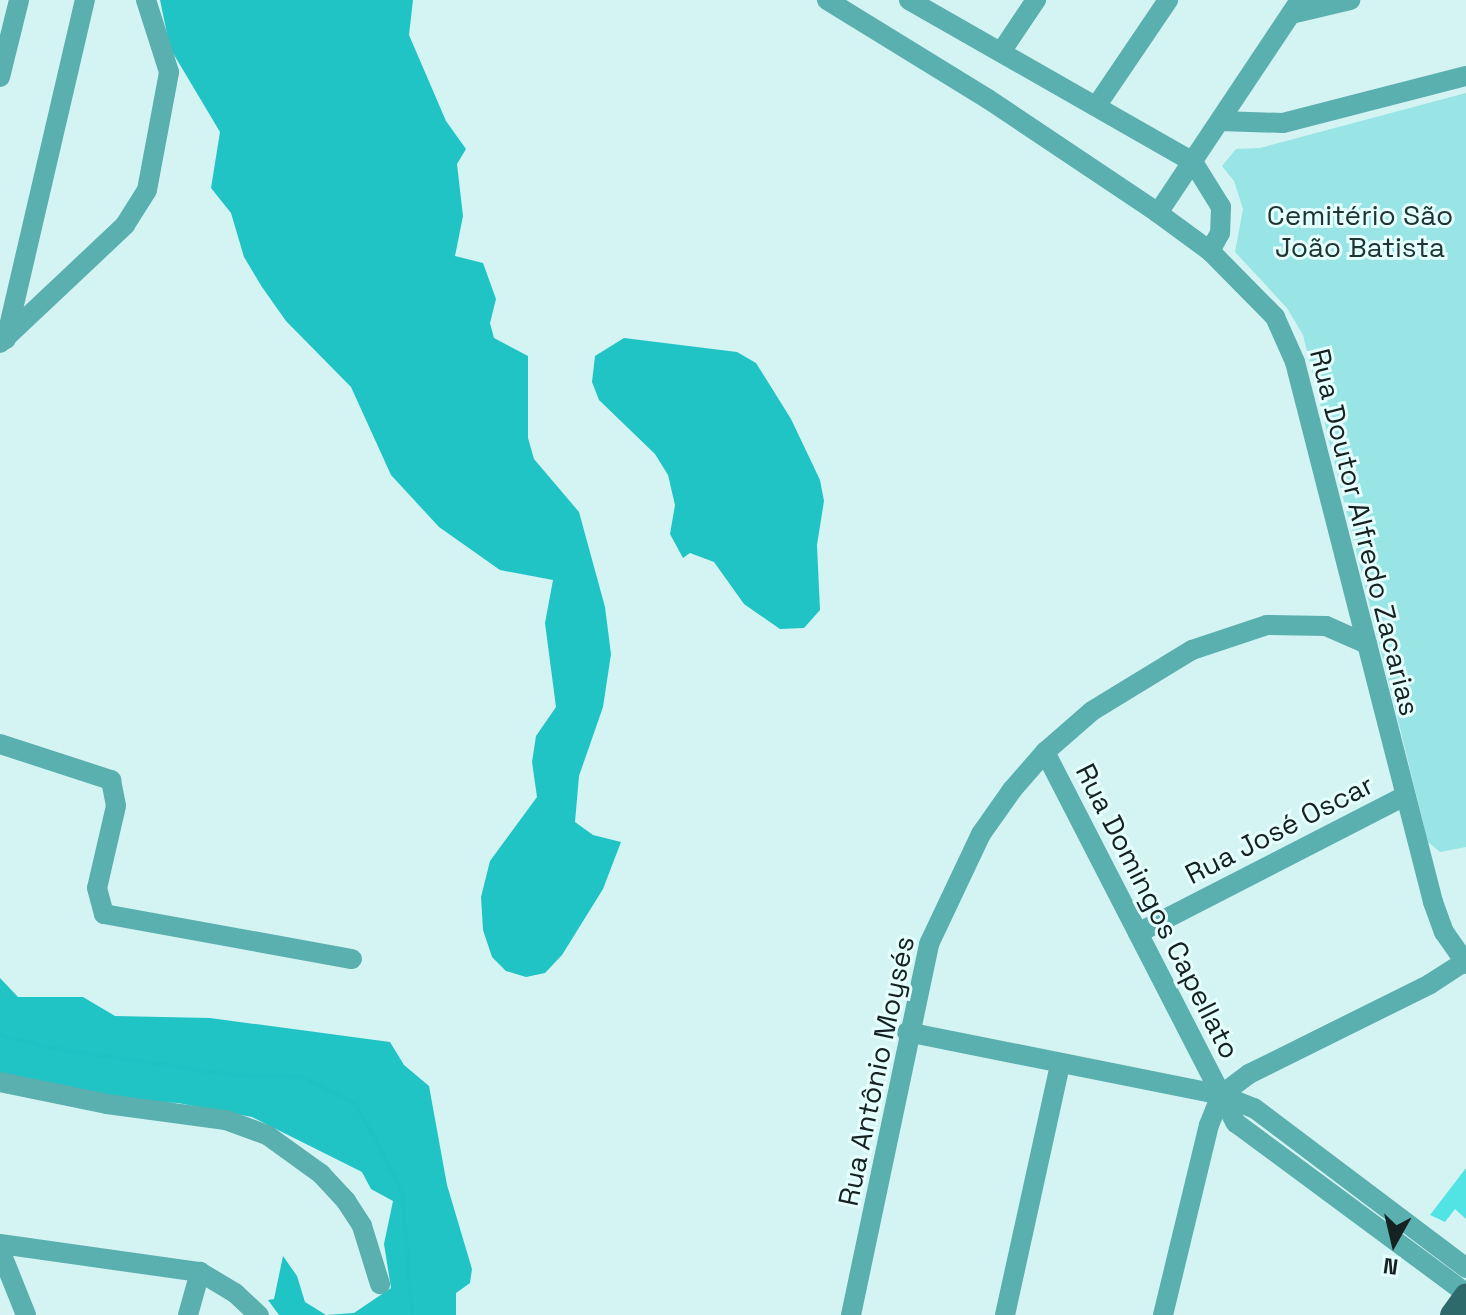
<!DOCTYPE html>
<meta charset="utf-8">
<style>
body{margin:0}
#map{position:relative;width:1466px;height:1315px;overflow:hidden;background:#d4f3f3;font-family:"Space Grotesk",sans-serif}
div>[style]{position:absolute}
[style*='--x']{left:calc(var(--x)*1px);top:calc(var(--y)*1px);width:calc(var(--w)*1px);rotate:calc(var(--a)*1deg)}
.green>*{inset:0;background:#99e5e5}
.forest>*{inset:0;background:#20c4c5}
.stream>*{height:4px;margin:-2px;padding:0 2px;transform-origin:2px;border-radius:2px;background:#1dc2c4}
.building>*{inset:0;background:#52e4e5}
.minor>*{height:20px;margin:-10px;padding:0 10px;transform-origin:10px;border-radius:10px;background:#5aafaf}
.major>*{height:24px;margin:-12px;padding:0 12px;transform-origin:12px;border-radius:12px;background:#2e6a6b}
span{translate:-50% -50%;white-space:nowrap;text-align:center;line-height:1.15;-webkit-text-stroke:6px #e6ffff;paint-order:stroke}
.park-label{font-size:28px;color:#1d3535}
.street-label{font-size:28px;color:#162222}
.north{position:absolute;left:1354px;top:1203px;width:80px;height:80px;-webkit-text-stroke:6px #e6ffff;paint-order:stroke;rotate:188deg;font-size:22px;font-weight:700;line-height:32px;text-align:center;color:#162222}
.north::after{content:'';display:block;margin:auto;width:28px;height:36px;background:#162222;clip-path:polygon(50% 0,100% 100%,50% 72%,0 100%)}
</style>
<div id="map">
<div class="green">
<div style="clip-path:polygon(1466px 93px,1466px 847px,1440px 852px,1428px 842px,1303px 335px,1287px 308px,1235px 252px,1243px 209px,1234px 181px,1222px 166px,1236px 149px,1260px 148px)"></div>
</div>
<div class="forest">
<div style="clip-path:polygon(160px 0,413px 0,409px 35px,446px 121px,466px 149px,457px 164px,463px 216px,455px 256px,483px 263px,496px 299px,490px 323px,494px 338px,528px 356px,528px 438px,534px 459px,579px 512px,605px 607px,611px 654px,603px 707px,579px 776px,575px 822px,593px 835px,621px 842px,603px 889px,562px 955px,545px 973px,526px 977px,506px 971px,492px 957px,483px 930px,481px 897px,490px 861px,537px 797px,532px 762px,536px 736px,556px 707px,545px 623px,553px 580px,500px 570px,439px 527px,391px 475px,351px 387px,286px 321px,262px 287px,244px 257px,231px 213px,211px 188px,220px 132px,170px 48px)"></div>
<div style="clip-path:polygon(624px 338px,737px 352px,756px 363px,791px 419px,820px 480px,824px 501px,817px 545px,820px 610px,804px 628px,780px 629px,744px 604px,714px 562px,690px 553px,683px 558px,670px 534px,675px 505px,668px 475px,655px 454px,599px 400px,592px 382px,595px 356px)"></div>
<div style="clip-path:polygon(0 978px,18px 997px,83px 997px,115px 1016px,210px 1018px,390px 1042px,404px 1065px,429px 1086px,447px 1185px,472px 1269px,470px 1283px,456px 1293px,456px 1315px,326px 1315px,354px 1313px,391px 1288px,384px 1244px,393px 1201px,371px 1189px,362px 1172px,252px 1117px,178px 1103px,113px 1100px,0 1073px)"></div>
<div style="clip-path:polygon(283px 1256px,297px 1276px,305px 1302px,326px 1315px,279px 1315px,268px 1300px,274px 1299px)"></div>
</div>
<div class="stream">
<div style="--x:0;--y:1035;--w:53;--a:14.3"></div>
<div style="--x:51;--y:1048;--w:183;--a:8.5"></div>
<div style="--x:232;--y:1075;--w:72;--a:1.6"></div>
<div style="--x:304;--y:1077;--w:59;--a:28.3"></div>
<div style="--x:356;--y:1105;--w:97;--a:61.6"></div>
<div style="--x:402;--y:1190;--w:125;--a:85.4"></div>
</div>
<div class="building">
<div style="clip-path:polygon(1466px 1168px,1466px 1219px,1455px 1209px,1445px 1222px,1430px 1215px)"></div>
</div>
<div class="minor">
<div style="--x:827;--y:0;--w:189;--a:31.6"></div>
<div style="--x:988;--y:99;--w:205;--a:33.8"></div>
<div style="--x:1158;--y:213;--w:64;--a:36.2"></div>
<div style="--x:1210;--y:251;--w:93;--a:45.4"></div>
<div style="--x:1275;--y:317;--w:49;--a:66"></div>
<div style="--x:1295;--y:362;--w:557;--a:75.66"></div>
<div style="--x:1433;--y:902;--w:32;--a:70"></div>
<div style="--x:1444;--y:932;--w:39;--a:55"></div>
<div style="--x:909;--y:0;--w:327;--a:29.7"></div>
<div style="--x:1193;--y:162;--w:53;--a:58.1"></div>
<div style="--x:1221;--y:207;--w:26;--a:92"></div>
<div style="--x:1220;--y:233;--w:21;--a:119"></div>
<div style="--x:1291;--y:14;--w:61;--a:-13.3"></div>
<div style="--x:1001;--y:52;--w:63;--a:-56.1"></div>
<div style="--x:0;--y:77;--w:79;--a:-76.1"></div>
<div style="--x:1097;--y:105;--w:127;--a:-55.9"></div>
<div style="--x:1220;--y:121;--w:63;--a:1.8"></div>
<div style="--x:1283;--y:123;--w:189;--a:-14.4"></div>
<div style="--x:1158;--y:213;--w:256;--a:-56.3"></div>
<div style="--x:6;--y:339;--w:348;--a:-76.9"></div>
<div style="--x:0;--y:343;--w:172;--a:-43.3"></div>
<div style="--x:125;--y:225;--w:41;--a:-57.8"></div>
<div style="--x:147;--y:190;--w:120;--a:-79.4"></div>
<div style="--x:169;--y:72;--w:76;--a:-107.7"></div>
<div style="--x:0;--y:744;--w:117;--a:18"></div>
<div style="--x:111;--y:780;--w:26;--a:79"></div>
<div style="--x:116;--y:806;--w:84;--a:103"></div>
<div style="--x:97;--y:888;--w:27;--a:75"></div>
<div style="--x:104;--y:914;--w:252;--a:10.3"></div>
<div style="--x:1045;--y:752;--w:417;--a:62.8"></div>
<div style="--x:1236;--y:1123;--w:286;--a:36.5"></div>
<div style="--x:1138;--y:933;--w:298;--a:-27.2"></div>
<div style="--x:907;--y:1032;--w:320;--a:11.3"></div>
<div style="--x:1221;--y:1095;--w:35;--a:22"></div>
<div style="--x:1254;--y:1108;--w:266;--a:37"></div>
<div style="--x:0;--y:1082;--w:109;--a:11.6"></div>
<div style="--x:107;--y:1104;--w:120;--a:7.7"></div>
<div style="--x:226;--y:1120;--w:44;--a:20.1"></div>
<div style="--x:267;--y:1135;--w:67;--a:35.8"></div>
<div style="--x:321;--y:1174;--w:37;--a:47"></div>
<div style="--x:346;--y:1201;--w:30;--a:57"></div>
<div style="--x:362;--y:1226;--w:61;--a:72.8"></div>
<div style="--x:0;--y:1244;--w:202;--a:8"></div>
<div style="--x:200;--y:1272;--w:41;--a:31"></div>
<div style="--x:235;--y:1293;--w:33;--a:43"></div>
<div style="--x:0;--y:1250;--w:70;--a:68.2"></div>
<div style="--x:188;--y:1315;--w:45;--a:-74.4"></div>
<div style="--x:851;--y:1315;--w:379;--a:-78.1"></div>
<div style="--x:929;--y:944;--w:122;--a:-64.7"></div>
<div style="--x:981;--y:834;--w:54;--a:-54.8"></div>
<div style="--x:1012;--y:790;--w:50;--a:-49"></div>
<div style="--x:1045;--y:752;--w:62;--a:-41.1"></div>
<div style="--x:1092;--y:711;--w:117;--a:-31.4"></div>
<div style="--x:1192;--y:650;--w:79;--a:-18.4"></div>
<div style="--x:1267;--y:625;--w:59;--a:1"></div>
<div style="--x:1326;--y:626;--w:45;--a:23.7"></div>
<div style="--x:1005;--y:1315;--w:256;--a:-77.6"></div>
<div style="--x:1163;--y:1315;--w:195;--a:-76.4"></div>
<div style="--x:1209;--y:1125;--w:32;--a:-68"></div>
<div style="--x:1221;--y:1095;--w:35;--a:-37"></div>
<div style="--x:1249;--y:1074;--w:202;--a:-26.4"></div>
<div style="--x:1430;--y:984;--w:40;--a:-32.9"></div>
</div>
<div class="major">
<div style="--x:1452;--y:1315;--w:24;--a:-54"></div>
</div>
<div class="park-label">
<span style="left:1360px;top:231px">Cemitério São<br>João Batista</span>
</div>
<div class="street-label">
<span style="left:1365px;top:532px;rotate:76deg">Rua Doutor Alfredo Zacarias</span>
<span style="left:1279px;top:829px;rotate:-27deg">Rua José Oscar</span>
<span style="left:1158px;top:911px;rotate:63deg">Rua Domingos Capellato</span>
<span style="left:876px;top:1071px;rotate:-78deg">Rua Antônio Moysés</span>
</div>
<div class="north">N</div>
</div>
